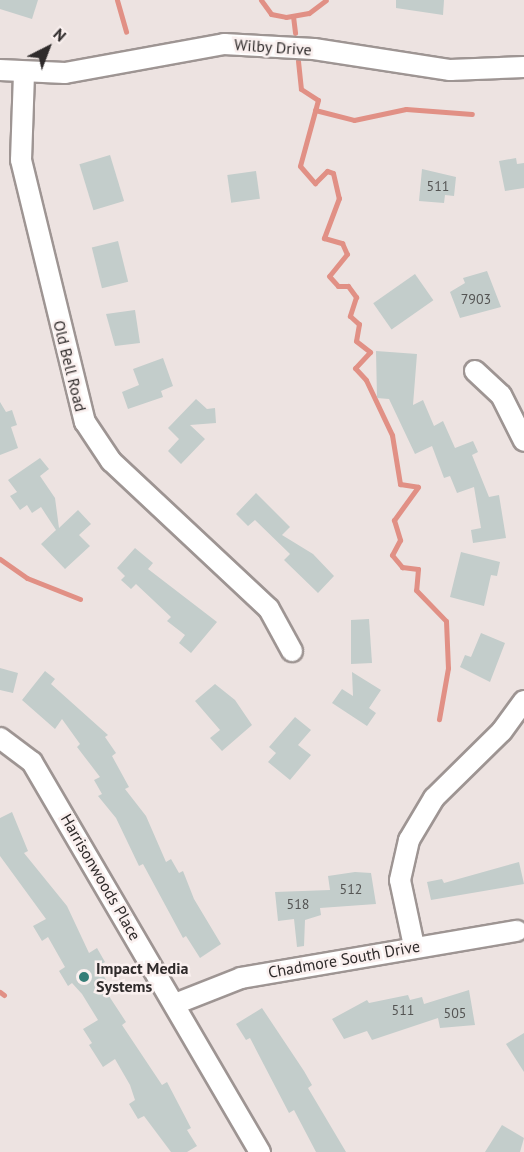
<!DOCTYPE html>
<style>
body{margin:0}
#map{position:relative;width:524px;height:1152px;overflow:hidden;background:#ede3e1;font-family:"PT Sans",sans-serif}
div>[style]{position:absolute}
[style*='--x']{left:calc(var(--x)*1px);top:calc(var(--y)*1px);width:calc(var(--w)*1px);rotate:calc(var(--a)*1deg)}
.stream>*{height:5px;margin:-2.5px;padding:0 2.5px;transform-origin:2.5px;border-radius:2.5px;background:#e19085}
.building>*{inset:0;background:#c3cdcb;transform-origin:0 0}
.roads{filter:drop-shadow(2px 0 #9e9593) drop-shadow(-2px 0 #9e9593) drop-shadow(0 2px #9e9593) drop-shadow(0 -2px #9e9593)}
.minor>*{height:20px;margin:-10px;padding:0 10px;transform-origin:10px;border-radius:10px;background:#fff}
.dots>*{width:16px;height:16px;translate:-50% -50%;box-sizing:border-box;border:3px solid #faf0ef;border-radius:50%}
span{translate:-50% -50%;white-space:nowrap;text-align:center;line-height:1.15;-webkit-text-stroke:5px #faf0ef;paint-order:stroke}
.number-label{font-size:14px;color:#545453}
.number-label span{-webkit-text-stroke-width:0}
.street-label{font-size:16px;color:#2f2b2b}
.poi-label{font-size:16px;color:#2f2b2b;font-weight:700}
.left{translate:0 -50%;text-align:left}
.north{position:absolute;left:18px;top:18px;width:60px;height:60px;-webkit-text-stroke:4px #faf0ef;paint-order:stroke;rotate:42deg;font-size:16px;font-weight:700;line-height:24px;text-align:center;color:#2f2b2b}
.north::after{content:'';display:block;margin:auto;width:21px;height:27px;background:#2f2b2b;clip-path:polygon(50% 0,100% 100%,50% 72%,0 100%)}
</style>
<div id="map">
<div class="stream">
<div style="--x:117;--y:0;--w:33;--a:74"></div>
<div style="--x:261;--y:0;--w:17;--a:54"></div>
<div style="--x:271;--y:14;--w:15;--a:11"></div>
<div style="--x:286;--y:17;--w:23;--a:-10"></div>
<div style="--x:309;--y:13;--w:21;--a:-37"></div>
<div style="--x:293;--y:16;--w:17;--a:83"></div>
<div style="--x:298;--y:61;--w:28;--a:84"></div>
<div style="--x:301;--y:89;--w:20;--a:33"></div>
<div style="--x:318;--y:100;--w:68;--a:105.3"></div>
<div style="--x:300;--y:166;--w:23;--a:49"></div>
<div style="--x:315;--y:183;--w:17;--a:-45"></div>
<div style="--x:327;--y:171;--w:6;--a:18"></div>
<div style="--x:333;--y:173;--w:26;--a:77"></div>
<div style="--x:339;--y:198;--w:43;--a:110.6"></div>
<div style="--x:324;--y:238;--w:19;--a:16"></div>
<div style="--x:342;--y:243;--w:12;--a:66"></div>
<div style="--x:347;--y:254;--w:28;--a:129"></div>
<div style="--x:329;--y:276;--w:13;--a:48"></div>
<div style="--x:338;--y:286;--w:10;--a:0"></div>
<div style="--x:348;--y:286;--w:14;--a:54"></div>
<div style="--x:356;--y:297;--w:20;--a:108"></div>
<div style="--x:350;--y:316;--w:12;--a:42"></div>
<div style="--x:359;--y:324;--w:17;--a:100"></div>
<div style="--x:356;--y:341;--w:18;--a:38"></div>
<div style="--x:370;--y:352;--w:22;--a:133"></div>
<div style="--x:355;--y:368;--w:16;--a:47"></div>
<div style="--x:366;--y:380;--w:61;--a:64.7"></div>
<div style="--x:392;--y:435;--w:50;--a:80.7"></div>
<div style="--x:400;--y:484;--w:18;--a:9"></div>
<div style="--x:418;--y:487;--w:41;--a:126"></div>
<div style="--x:394;--y:520;--w:21;--a:73"></div>
<div style="--x:400;--y:540;--w:17;--a:118"></div>
<div style="--x:392;--y:555;--w:16;--a:50"></div>
<div style="--x:402;--y:567;--w:16;--a:7"></div>
<div style="--x:418;--y:569;--w:21;--a:95"></div>
<div style="--x:416;--y:590;--w:43;--a:45.9"></div>
<div style="--x:446;--y:621;--w:47;--a:87.6"></div>
<div style="--x:448;--y:668;--w:52;--a:100"></div>
<div style="--x:315;--y:110;--w:40;--a:14.4"></div>
<div style="--x:354;--y:120;--w:53;--a:-11.9"></div>
<div style="--x:406;--y:109;--w:66;--a:4.3"></div>
<div style="--x:0;--y:559;--w:33;--a:35"></div>
<div style="--x:27;--y:578;--w:57;--a:21.6"></div>
<div style="--x:0;--y:992;--w:5;--a:37"></div>
</div>
<div class="building">
<div style="clip-path:polygon(0 0,38px 0,32px 19px,0 9px)"></div>
<div style="clip-path:polygon(396px 0,444px 0,443px 15px,396px 8px)"></div>
<div style="left:110px;top:155px;width:48px;height:32px;rotate:73deg"></div>
<div style="clip-path:polygon(516px 158px,517px 164px,524px 163px,524px 188px,505px 191px,499px 161px)"></div>
<div style="clip-path:polygon(422px 169px,456px 177px,454px 196px,445px 195px,444px 203px,419px 201px)"></div>
<div style="left:256px;top:171px;width:28px;height:29px;rotate:82deg"></div>
<div style="left:118px;top:241px;width:42px;height:27px;rotate:76deg"></div>
<div style="clip-path:polygon(487px 271px,501px 307px,460px 318px,450px 292px,465px 283px,463px 278px)"></div>
<div style="left:415px;top:274px;width:32px;height:51px;rotate:55deg"></div>
<div style="clip-path:polygon(135px 310px,140px 343px,115px 346px,106px 314px)"></div>
<div style="clip-path:polygon(376px 351px,417px 354px,413px 405px,423px 400px,434px 426px,443px 421px,455px 448px,473px 441px,478px 452px,472px 455px,489px 497px,499px 495px,506px 538px,473px 543px,471px 530px,481px 528px,474px 487px,457px 493px,450px 476px,444px 478px,432px 446px,415px 454px,389px 399px,377px 398px)"></div>
<div style="clip-path:polygon(163px 358px,173px 386px,161px 391px,163px 397px,128px 409px,122px 392px,139px 385px,133px 369px)"></div>
<div style="clip-path:polygon(196px 399px,207px 409px,215px 408px,216px 423px,190px 425px,205px 439px,181px 464px,168px 451px,179px 439px,168px 428px)"></div>
<div style="clip-path:polygon(0 402px,6px 412px,12px 410px,17px 425px,11px 427px,18px 448px,0 455px)"></div>
<div style="clip-path:polygon(40px 458px,49px 469px,40px 476px,55px 498px,59px 528px,78px 510px,91px 524px,79px 535px,90px 546px,65px 569px,41px 544px,56px 530px,41px 507px,32px 513px,27px 505px,20px 510px,10px 496px,17px 492px,8px 480px)"></div>
<div style="clip-path:polygon(256px 493px,290px 527px,282px 535px,313px 554px,334px 576px,318px 593px,284px 560px,290px 554px,255px 520px,248px 526px,236px 514px)"></div>
<div style="clip-path:polygon(135px 548px,153px 563px,148px 569px,217px 622px,191px 653px,179px 643px,185px 635px,167px 621px,171px 617px,136px 584px,131px 589px,121px 580px,125px 576px,117px 568px)"></div>
<div style="clip-path:polygon(461px 552px,500px 562px,497px 576px,491px 575px,484px 606px,450px 597px)"></div>
<div style="clip-path:polygon(369px 619px,372px 663px,351px 664px,351px 620px)"></div>
<div style="clip-path:polygon(481px 633px,505px 643px,490px 682px,460px 667px,465px 655px,471px 657px)"></div>
<div style="clip-path:polygon(0 668px,18px 673px,13px 693px,0 690px)"></div>
<div style="clip-path:polygon(45px 671px,55px 679px,51px 684px,108px 735px,105px 737px,116px 753px,112px 756px,129px 787px,125px 789px,146px 816px,166px 862px,171px 859px,179px 873px,183px 871px,194px 899px,221px 944px,200px 958px,186px 936px,183px 938px,143px 864px,139px 866px,116px 818px,98px 796px,102px 794px,94px 780px,100px 777px,77px 747px,80px 744px,62px 719px,55px 729px,22px 700px)"></div>
<div style="clip-path:polygon(352px 672px,381px 690px,369px 708px,376px 713px,367px 726px,332px 703px,342px 689px,353px 696px)"></div>
<div style="clip-path:polygon(215px 684px,235px 700px,252px 725px,222px 751px,210px 738px,220px 730px,195px 701px)"></div>
<div style="clip-path:polygon(295px 717px,311px 730px,298px 745px,311px 755px,290px 780px,268px 762px,276px 753px,269px 747px)"></div>
<div style="clip-path:polygon(12px 812px,28px 851px,24px 853px,67px 906px,89px 953px,97px 948px,105px 962px,98px 966px,112px 990px,107px 993px,126px 1022px,122px 1025px,162px 1085px,167px 1082px,191px 1128px,187px 1130px,197px 1146px,187px 1152px,171px 1152px,144px 1116px,138px 1119px,129px 1104px,135px 1100px,130px 1085px,115px 1059px,103px 1067px,89px 1045px,92px 1043px,83px 1029px,98px 1020px,82px 994px,72px 983px,68px 986px,59px 971px,65px 967px,48px 937px,42px 941px,33px 926px,46px 919px,0 856px,0 818px)"></div>
<div style="clip-path:polygon(519px 862px,524px 884px,431px 900px,427px 882px,442px 879px,444px 883px)"></div>
<div style="clip-path:polygon(355px 872px,371px 873px,376px 904px,320px 908px,321px 915px,305px 920px,304px 946px,297px 947px,294px 919px,278px 921px,275px 892px,330px 890px,328px 876px)"></div>
<div style="clip-path:polygon(469px 990px,475px 1025px,440px 1028px,438px 1018px,372px 1040px,367px 1031px,344px 1039px,332px 1019px,367px 1000px,369px 1003px,408px 995px,410px 1000px,422px 997px,424px 1004px)"></div>
<div style="clip-path:polygon(262px 1008px,304px 1071px,312px 1085px,308px 1088px,346px 1152px,316px 1152px,294px 1110px,289px 1113px,250px 1038px,246px 1040px,236px 1024px)"></div>
<div style="clip-path:polygon(524px 1033px,524px 1072px,506px 1044px)"></div>
<div style="clip-path:polygon(502px 1125px,524px 1138px,520px 1152px,485px 1152px)"></div>
</div>
<div class="roads">
<div class="minor">
<div style="--x:0;--y:70;--w:65;--a:2.6"></div>
<div style="--x:65;--y:73;--w:162;--a:-10.3"></div>
<div style="--x:224;--y:44;--w:90;--a:3.2"></div>
<div style="--x:314;--y:49;--w:138;--a:8.8"></div>
<div style="--x:450;--y:70;--w:74;--a:-2.3"></div>
<div style="--x:24;--y:74;--w:86;--a:92"></div>
<div style="--x:21;--y:160;--w:270;--a:76.3"></div>
<div style="--x:85;--y:422;--w:47;--a:56.3"></div>
<div style="--x:111;--y:461;--w:216;--a:43.1"></div>
<div style="--x:269;--y:609;--w:48;--a:61.3"></div>
<div style="--x:475;--y:371;--w:35;--a:43"></div>
<div style="--x:501;--y:395;--w:51;--a:63.4"></div>
<div style="--x:0;--y:738;--w:40;--a:37"></div>
<div style="--x:32;--y:762;--w:452;--a:59.7"></div>
<div style="--x:414;--y:946;--w:67;--a:-102"></div>
<div style="--x:400;--y:880;--w:41;--a:-77.3"></div>
<div style="--x:409;--y:840;--w:49;--a:-59.2"></div>
<div style="--x:434;--y:798;--w:95;--a:-44.6"></div>
<div style="--x:502;--y:731;--w:37;--a:-54"></div>
<div style="--x:175;--y:1004;--w:71;--a:-21.5"></div>
<div style="--x:241;--y:978;--w:280;--a:-9.7"></div>
</div>
</div>
<div class="dots">
<div style="left:84px;top:977px;background:#357d77"></div>
</div>
<div class="number-label">
<span style="left:438px;top:186px">511</span>
<span style="left:476px;top:299px">7903</span>
<span style="left:351px;top:889px">512</span>
<span style="left:298px;top:904px">518</span>
<span style="left:403px;top:1010px">511</span>
<span style="left:455px;top:1013px">505</span>
</div>
<div class="street-label">
<span style="left:273px;top:47px;rotate:4deg">Wilby Drive</span>
<span style="left:70px;top:366px;rotate:76deg">Old Bell Road</span>
<span style="left:101px;top:877px;rotate:60deg">Harrisonwoods Place</span>
<span style="left:344px;top:959px;rotate:-10deg">Chadmore South Drive</span>
</div>
<div class="poi-label">
<span class="left" style="left:96px;top:977px">Impact Media<br>Systems</span>
</div>
<div class="north">N</div>
</div>
